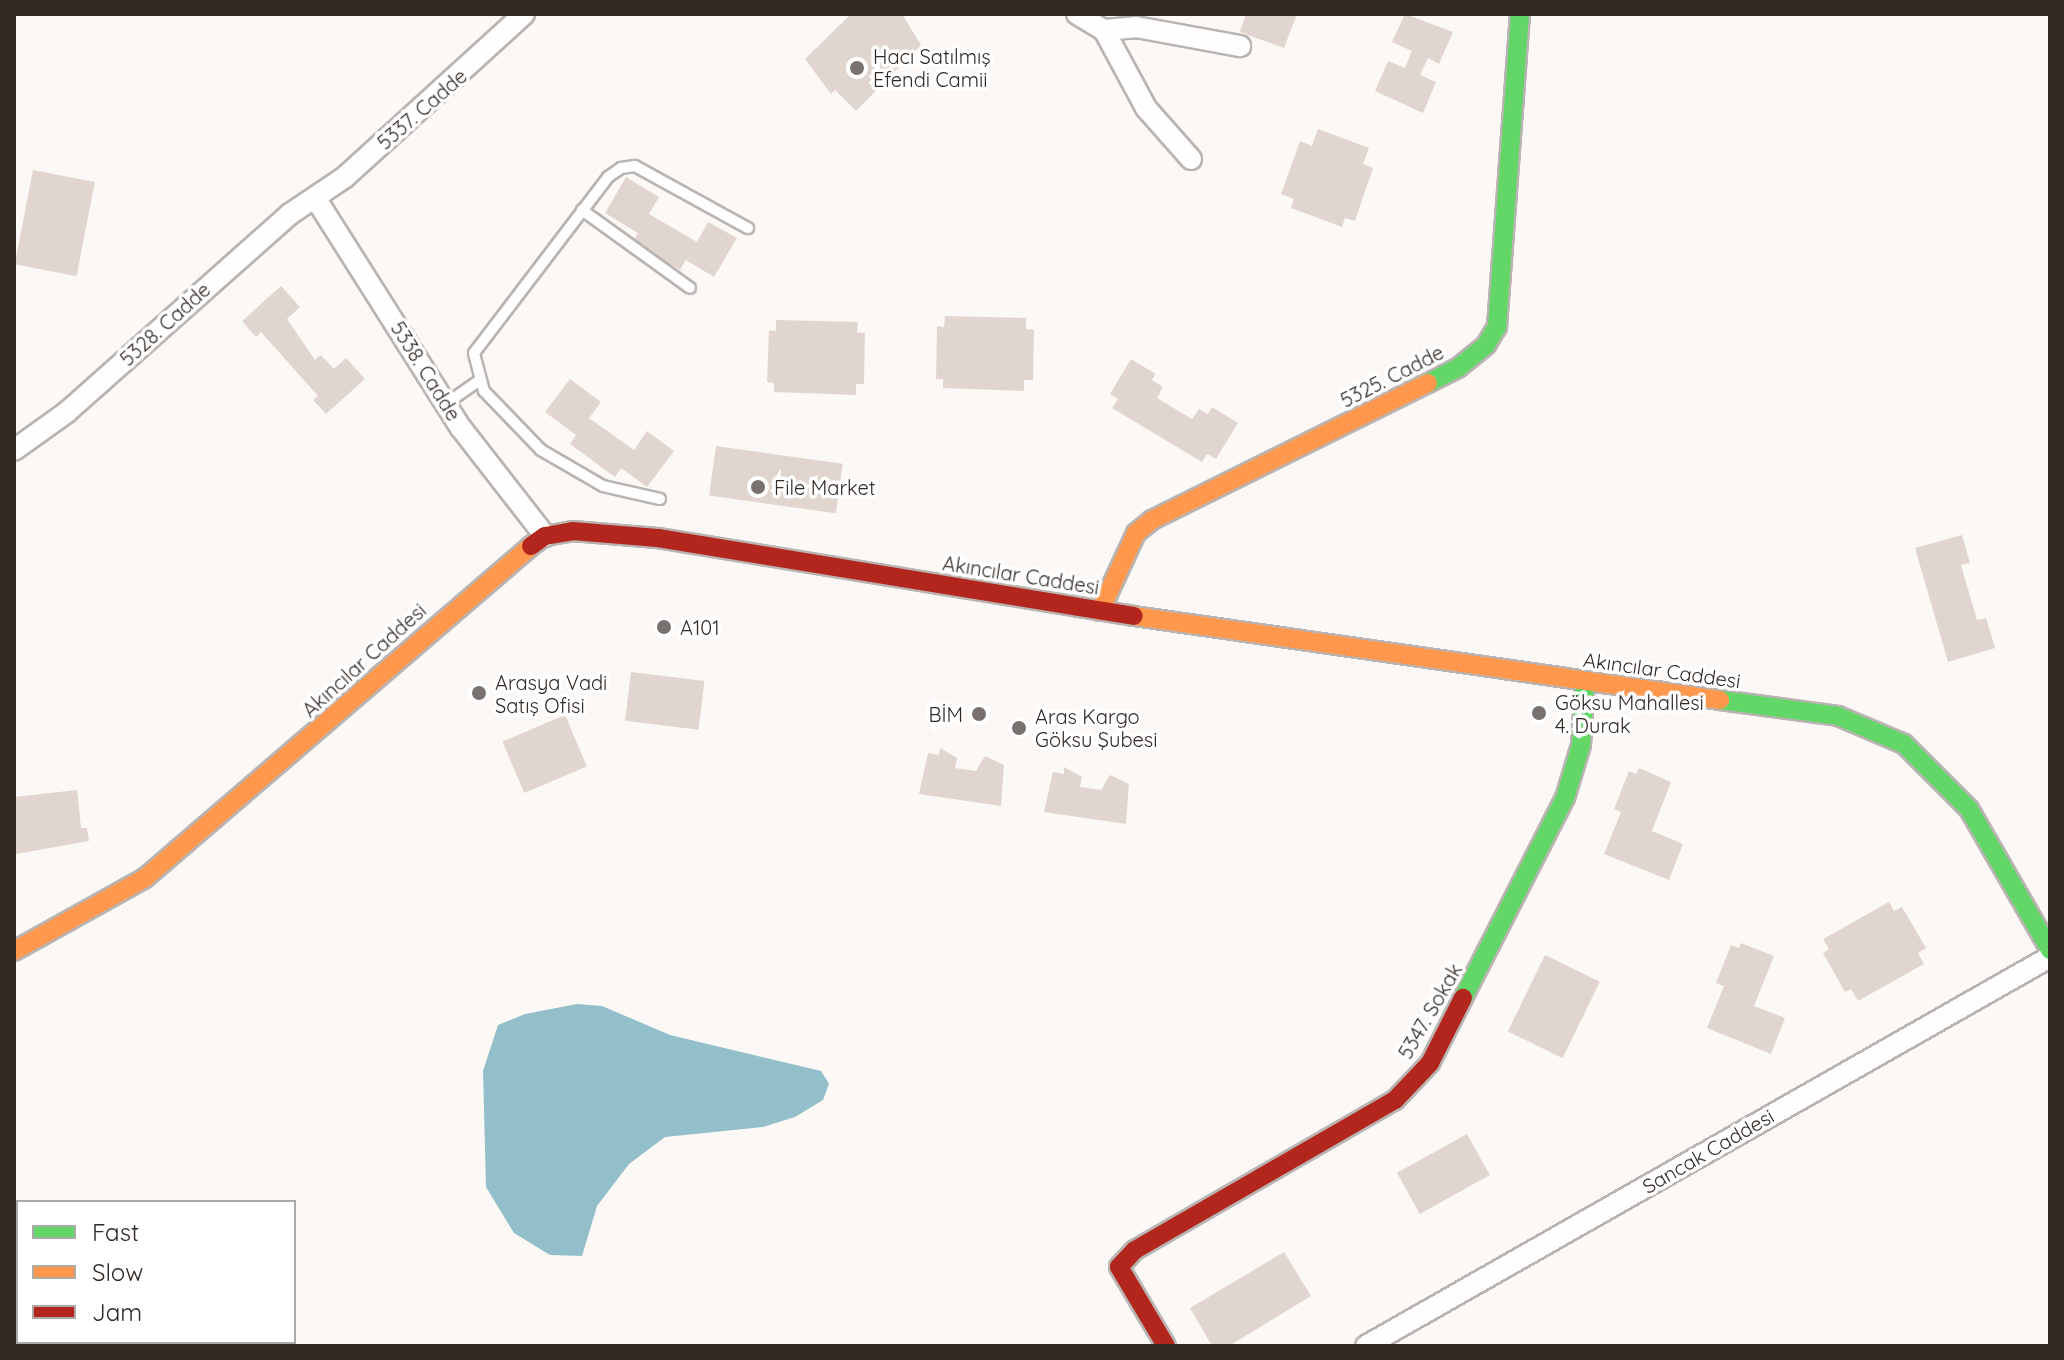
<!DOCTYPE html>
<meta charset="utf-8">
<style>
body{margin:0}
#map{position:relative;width:2064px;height:1360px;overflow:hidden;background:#fbf8f6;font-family:Quicksand,sans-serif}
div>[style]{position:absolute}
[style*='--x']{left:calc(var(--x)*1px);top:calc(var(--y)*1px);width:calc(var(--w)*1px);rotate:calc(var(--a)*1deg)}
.water>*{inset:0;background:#93bfca}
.building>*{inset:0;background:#e1d6cf;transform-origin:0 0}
.roads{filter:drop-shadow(2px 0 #b9b4b1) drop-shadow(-2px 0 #b9b4b1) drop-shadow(0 2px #b9b4b1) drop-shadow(0 -2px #b9b4b1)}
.lane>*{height:10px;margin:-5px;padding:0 5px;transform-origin:5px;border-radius:5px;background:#fefefe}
.street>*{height:20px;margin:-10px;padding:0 10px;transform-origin:10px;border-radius:10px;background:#fefefe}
.fast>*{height:18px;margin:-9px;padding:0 9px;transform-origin:9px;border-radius:9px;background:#63d668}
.slow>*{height:18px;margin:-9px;padding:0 9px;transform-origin:9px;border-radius:9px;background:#ff974d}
.jam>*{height:18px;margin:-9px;padding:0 9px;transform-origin:9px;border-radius:9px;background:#b3261e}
.dots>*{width:22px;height:22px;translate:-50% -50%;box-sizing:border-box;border:4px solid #fff;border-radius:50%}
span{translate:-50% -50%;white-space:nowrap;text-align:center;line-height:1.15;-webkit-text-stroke:7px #fff;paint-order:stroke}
.poi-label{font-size:20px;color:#312924}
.left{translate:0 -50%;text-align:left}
.right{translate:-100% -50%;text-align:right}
.street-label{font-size:20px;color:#312924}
.frame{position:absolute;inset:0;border:16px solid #312924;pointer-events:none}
.legend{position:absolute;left:16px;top:1200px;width:280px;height:144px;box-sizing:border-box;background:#fff;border:2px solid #ada9a7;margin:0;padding:10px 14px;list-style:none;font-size:24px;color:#312924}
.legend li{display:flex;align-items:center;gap:16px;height:40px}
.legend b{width:40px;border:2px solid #ada9a7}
</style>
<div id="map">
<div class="water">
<div style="clip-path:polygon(577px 1004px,602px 1006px,670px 1035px,821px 1071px,829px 1084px,823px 1100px,795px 1117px,763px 1127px,665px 1137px,629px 1164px,597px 1206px,582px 1256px,550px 1255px,514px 1233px,486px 1187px,483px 1071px,498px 1025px,525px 1014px)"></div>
</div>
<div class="building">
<div style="clip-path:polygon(851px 14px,902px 14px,921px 45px,856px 111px,835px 90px,831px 94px,805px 59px)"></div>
<div style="clip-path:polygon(1246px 14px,1297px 14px,1284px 48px,1240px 32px)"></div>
<div style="clip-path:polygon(1405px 14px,1453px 32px,1439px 64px,1428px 58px,1420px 75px,1436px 82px,1423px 113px,1375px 91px,1388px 61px,1405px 68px,1412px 51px,1392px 42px)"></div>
<div style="clip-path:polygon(1318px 129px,1369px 148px,1363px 164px,1373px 168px,1355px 221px,1345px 218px,1342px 227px,1291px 208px,1294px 199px,1281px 194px,1300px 141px,1312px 146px)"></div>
<div style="left:33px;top:170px;width:63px;height:96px;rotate:11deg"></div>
<div style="clip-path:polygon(626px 177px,659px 197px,649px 214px,697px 242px,708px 222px,737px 238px,714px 277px,686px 260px,680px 270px,633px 242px,638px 233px,605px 213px)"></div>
<div style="clip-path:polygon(281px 286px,300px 307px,287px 319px,315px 360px,321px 355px,334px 369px,346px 358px,365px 379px,326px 414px,313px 400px,318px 396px,261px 332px,256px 337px,242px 321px)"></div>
<div style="clip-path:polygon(945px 316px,1026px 318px,1026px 329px,1034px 330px,1033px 380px,1024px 380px,1024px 391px,943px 388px,943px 379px,936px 379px,937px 326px,944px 327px)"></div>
<div style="clip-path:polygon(776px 320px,858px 322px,857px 333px,865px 333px,864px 384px,856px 384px,856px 395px,774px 392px,774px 383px,767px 382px,769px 330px,776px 331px)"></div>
<div style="clip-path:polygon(1131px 359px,1156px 374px,1152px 380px,1163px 387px,1157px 398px,1192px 419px,1199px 409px,1208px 414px,1212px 407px,1238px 423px,1216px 459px,1207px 454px,1202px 462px,1112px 408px,1118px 399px,1110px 394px)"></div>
<div style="clip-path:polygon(570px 379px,601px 402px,589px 418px,634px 450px,647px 431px,674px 451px,647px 487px,621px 468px,615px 477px,570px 444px,576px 435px,545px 412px)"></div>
<div style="left:716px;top:446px;width:128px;height:50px;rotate:8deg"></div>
<div style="clip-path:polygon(1962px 535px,1970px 563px,1961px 565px,1977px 620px,1986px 618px,1995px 648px,1948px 662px,1915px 548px)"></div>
<div style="left:631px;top:672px;width:74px;height:49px;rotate:7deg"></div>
<div style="left:565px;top:715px;width:56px;height:68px;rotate:67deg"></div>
<div style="clip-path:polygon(940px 748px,957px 758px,955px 768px,976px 771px,985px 756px,1004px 765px,1001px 806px,919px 794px,928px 753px,939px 755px)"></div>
<div style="clip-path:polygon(1064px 767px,1082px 777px,1080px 787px,1101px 790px,1110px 775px,1129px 784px,1126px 824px,1044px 812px,1053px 772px,1064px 774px)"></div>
<div style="clip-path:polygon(1639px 768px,1671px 782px,1652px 831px,1683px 844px,1669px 880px,1604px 854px,1621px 812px,1614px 809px,1629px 771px,1636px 774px)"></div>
<div style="clip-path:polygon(77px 790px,81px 828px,87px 828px,89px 841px,16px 854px,14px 797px)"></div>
<div style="clip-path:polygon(1889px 902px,1894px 911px,1902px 907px,1926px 948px,1918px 953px,1924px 964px,1858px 1001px,1851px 989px,1845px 992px,1823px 953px,1829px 949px,1823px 939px)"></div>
<div style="clip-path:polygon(1741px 943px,1774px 956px,1754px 1006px,1785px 1018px,1771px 1054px,1707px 1028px,1724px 986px,1716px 983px,1731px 945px,1739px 948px)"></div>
<div style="left:1545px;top:955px;width:61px;height:85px;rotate:26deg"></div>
<div style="left:1467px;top:1134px;width:47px;height:80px;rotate:61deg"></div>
<div style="clip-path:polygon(1284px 1252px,1311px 1296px,1229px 1346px,1212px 1346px,1190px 1308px)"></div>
</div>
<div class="roads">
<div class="lane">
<div style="--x:582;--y:210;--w:133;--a:35.8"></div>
<div style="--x:447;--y:403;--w:40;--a:-34.9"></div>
<div style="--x:660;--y:499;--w:58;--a:-167.2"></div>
<div style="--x:603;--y:486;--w:72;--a:-149.9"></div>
<div style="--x:541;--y:450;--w:82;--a:-134"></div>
<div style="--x:484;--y:391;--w:39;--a:-105"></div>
<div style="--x:474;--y:353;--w:221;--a:-52.7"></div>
<div style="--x:608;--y:177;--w:16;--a:-35"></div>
<div style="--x:621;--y:168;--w:14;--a:-8"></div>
<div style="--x:635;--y:166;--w:129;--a:28.8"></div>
</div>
<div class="street">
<div style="--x:1077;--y:14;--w:31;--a:31"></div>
<div style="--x:1104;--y:30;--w:89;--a:61.7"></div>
<div style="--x:1146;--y:108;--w:68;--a:48.6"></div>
<div style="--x:1104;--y:30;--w:32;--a:-5"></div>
<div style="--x:1136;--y:27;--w:106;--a:10.4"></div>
<div style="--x:316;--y:199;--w:271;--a:57.7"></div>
<div style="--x:461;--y:428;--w:137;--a:52.1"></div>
<div style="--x:14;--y:450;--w:65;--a:-35.6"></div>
<div style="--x:67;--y:412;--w:298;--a:-41.6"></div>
<div style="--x:290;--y:214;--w:66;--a:-33.9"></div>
<div style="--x:345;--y:177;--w:242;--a:-42.3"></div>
<div style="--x:1366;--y:1346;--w:787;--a:-29.63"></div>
</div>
<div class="fast">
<div style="--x:1428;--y:383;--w:35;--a:-27"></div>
<div style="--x:1459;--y:367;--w:35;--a:-39"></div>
<div style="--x:1486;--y:345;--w:21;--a:-59"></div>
<div style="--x:1497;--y:327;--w:314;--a:-85.8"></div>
<div style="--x:1720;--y:700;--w:119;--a:7.7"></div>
<div style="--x:1838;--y:716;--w:72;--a:23"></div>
<div style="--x:1904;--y:744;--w:92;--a:45"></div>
<div style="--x:1969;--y:809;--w:163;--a:60.1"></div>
<div style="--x:1463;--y:998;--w:225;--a:-63"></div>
<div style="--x:1565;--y:798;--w:55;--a:-73.2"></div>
<div style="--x:1581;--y:745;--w:63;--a:-86.4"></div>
</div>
<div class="slow">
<div style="--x:1100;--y:611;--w:86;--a:-65.2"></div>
<div style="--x:1136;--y:533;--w:21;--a:-39"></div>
<div style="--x:1152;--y:520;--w:308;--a:-26.4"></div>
<div style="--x:1134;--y:616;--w:592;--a:8.16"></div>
<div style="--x:14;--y:951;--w:150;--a:-29.1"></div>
<div style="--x:145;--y:878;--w:509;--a:-40.7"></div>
</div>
<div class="jam">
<div style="--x:531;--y:546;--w:17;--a:-36"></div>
<div style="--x:545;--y:536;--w:27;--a:-10"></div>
<div style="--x:572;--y:531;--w:86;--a:4.7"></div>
<div style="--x:658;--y:538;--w:482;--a:9.3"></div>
<div style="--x:1166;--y:1346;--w:92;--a:-120.7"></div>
<div style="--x:1119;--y:1267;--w:23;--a:-47"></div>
<div style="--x:1135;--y:1250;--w:300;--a:-30"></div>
<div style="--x:1395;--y:1100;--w:51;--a:-46.6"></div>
<div style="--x:1430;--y:1063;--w:73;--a:-63.1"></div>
</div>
</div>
<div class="dots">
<div style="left:857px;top:68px;background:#78716e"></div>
<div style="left:758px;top:487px;background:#78716e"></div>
<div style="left:664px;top:627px;background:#78716e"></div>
<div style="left:479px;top:693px;background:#78716e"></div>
<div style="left:1539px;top:713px;background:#78716e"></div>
<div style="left:979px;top:714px;background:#78716e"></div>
<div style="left:1019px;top:728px;background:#78716e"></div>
</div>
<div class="poi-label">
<span class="left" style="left:873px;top:68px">Hacı Satılmış<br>Efendi Camii</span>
<span class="left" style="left:774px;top:487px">File Market</span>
<span class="left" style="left:680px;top:627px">A101</span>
<span class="left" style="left:495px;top:694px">Arasya Vadi<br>Satış Ofisi</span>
<span class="left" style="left:1555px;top:714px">Göksu Mahallesi<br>4. Durak</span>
<span class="right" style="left:963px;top:714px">BİM</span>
<span class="left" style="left:1035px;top:728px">Aras Kargo<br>Göksu Şubesi</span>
</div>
<div class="street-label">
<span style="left:422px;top:109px;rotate:-41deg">5337. Cadde</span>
<span style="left:165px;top:324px;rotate:-42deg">5328. Cadde</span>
<span style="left:426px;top:371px;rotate:58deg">5338. Cadde</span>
<span style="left:1392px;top:376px;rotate:-27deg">5325. Cadde</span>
<span style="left:1021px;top:575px;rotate:9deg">Akıncılar Caddesi</span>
<span style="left:364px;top:660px;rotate:-42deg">Akıncılar Caddesi</span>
<span style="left:1662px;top:670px;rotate:8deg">Akıncılar Caddesi</span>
<span style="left:1430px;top:1011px;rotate:-60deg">5347. Sokak</span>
<span style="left:1708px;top:1151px;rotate:-30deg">Sancak Caddesi</span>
</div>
<div class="frame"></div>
<ul class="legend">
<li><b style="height:10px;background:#63d668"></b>Fast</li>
<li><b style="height:10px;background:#ff974d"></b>Slow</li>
<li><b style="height:10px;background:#b3261e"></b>Jam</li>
</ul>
</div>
